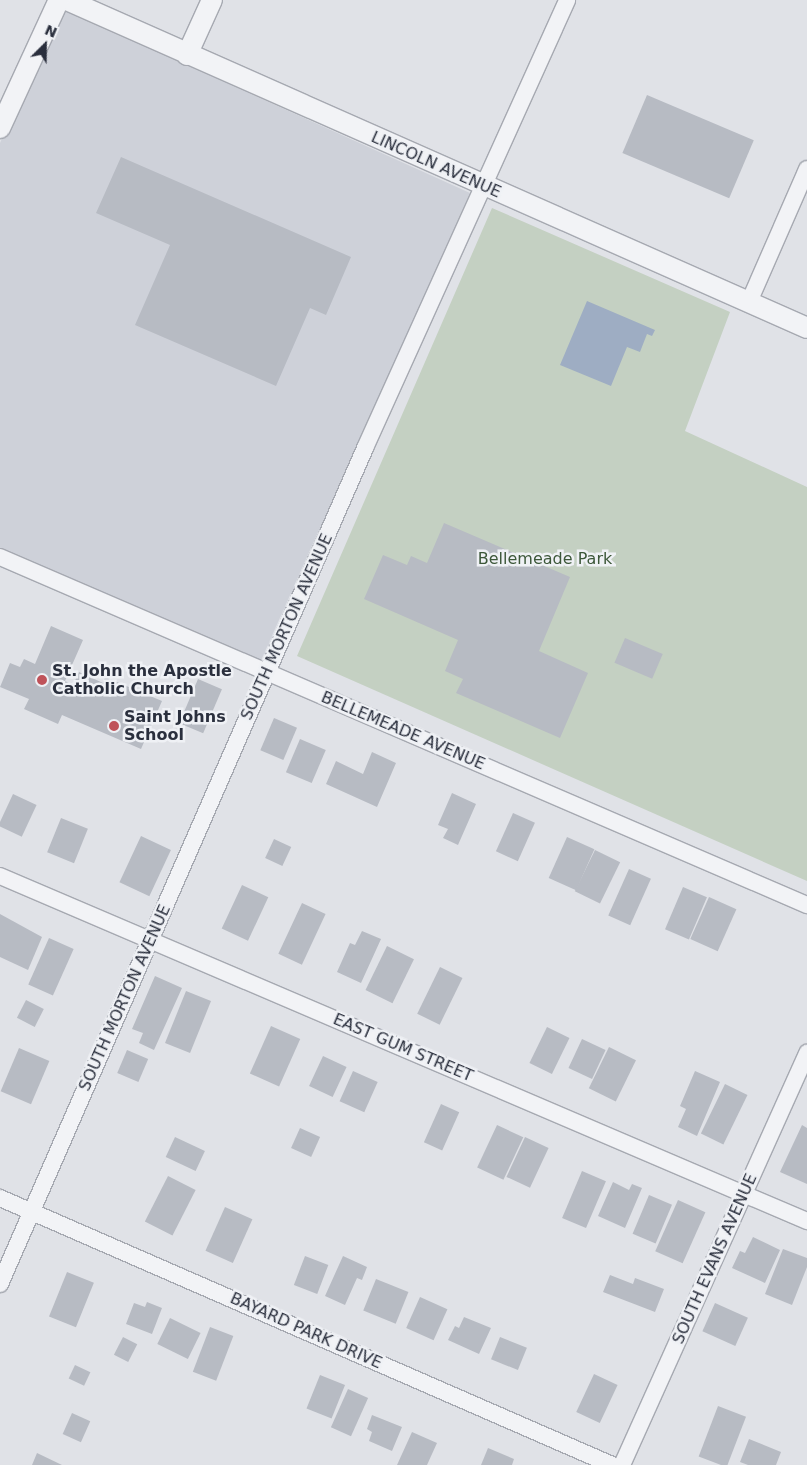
<!DOCTYPE html>
<style>
body{margin:0}
#map{position:relative;width:807px;height:1465px;overflow:hidden;background:#e0e2e7;font-family:"DejaVu Sans",sans-serif}
div>[style]{position:absolute}
[style*='--x']{left:calc(var(--x)*1px);top:calc(var(--y)*1px);width:calc(var(--w)*1px);rotate:calc(var(--a)*1deg)}
.built>*{inset:0;background:#ced1d9}
.green>*{inset:0;background:#c4d0c2}
.water>*{inset:0;background:#9eadc3}
.building>*{inset:0;background:#b7bbc3;transform-origin:0 0}
.roads{filter:drop-shadow(1px 0 #a6a9b1) drop-shadow(-1px 0 #a6a9b1) drop-shadow(0 1px #a6a9b1) drop-shadow(0 -1px #a6a9b1)}
.minor>*{height:16px;margin:-8px;padding:0 8px;transform-origin:8px;border-radius:8px;background:#f2f3f6}
.tertiary>*{height:20px;margin:-10px;padding:0 10px;transform-origin:10px;border-radius:10px;background:#f2f3f6}
.dots>*{width:14px;height:14px;translate:-50% -50%;box-sizing:border-box;border:2px solid #eff1f5;border-radius:50%}
span{translate:-50% -50%;white-space:nowrap;text-align:center;line-height:1.15;-webkit-text-stroke:5px #eff1f5;paint-order:stroke}
.street-label{font-size:16px;color:#2a2f3d}
.park-label{font-size:16px;color:#3c5739}
.poi-label{font-size:16px;color:#2a2f3d;font-weight:700}
.left{translate:0 -50%;text-align:left}
.north{position:absolute;left:20px;top:20px;width:50px;height:50px;-webkit-text-stroke:4px #eff1f5;paint-order:stroke;rotate:23deg;font-size:14px;font-weight:700;line-height:20px;text-align:center;color:#2a2f3d}
.north::after{content:'';display:block;margin:auto;width:18px;height:22px;background:#2a2f3d;clip-path:polygon(50% 0,100% 100%,50% 72%,0 100%)}
</style>
<div id="map">
<div class="built">
<div style="clip-path:polygon(59px 7px,470px 193px,267px 665px,0 550px,0 143px)"></div>
</div>
<div class="green">
<div style="clip-path:polygon(492px 208px,730px 312px,685px 431px,807px 487px,807px 881px,297px 656px)"></div>
</div>
<div class="water">
<div style="clip-path:polygon(587px 301px,655px 330px,652px 336px,647px 334px,640px 352px,627px 347px,611px 386px,560px 365px)"></div>
</div>
<div class="building">
<div style="left:647px;top:95px;width:116px;height:63px;rotate:23deg"></div>
<div style="clip-path:polygon(121px 157px,351px 257px,326px 315px,310px 308px,276px 386px,135px 325px,170px 245px,96px 213px)"></div>
<div style="clip-path:polygon(444px 523px,570px 577px,539px 651px,588px 673px,560px 738px,456px 693px,463px 679px,445px 671px,458px 640px,364px 599px,383px 555px,407px 565px,411px 556px,427px 563px)"></div>
<div style="clip-path:polygon(51px 626px,83px 640px,65px 681px,73px 685px,79px 672px,103px 683px,105px 677px,162px 701px,141px 749px,62px 715px,58px 724px,24px 709px,29px 699px,0 687px,10px 663px,20px 667px,24px 659px,35px 664px)"></div>
<div style="left:625px;top:638px;width:41px;height:27px;rotate:23deg"></div>
<div style="left:198px;top:679px;width:26px;height:48px;rotate:23deg"></div>
<div style="left:274px;top:718px;width:25px;height:35px;rotate:23deg"></div>
<div style="left:300px;top:739px;width:28px;height:36px;rotate:23deg"></div>
<div style="clip-path:polygon(372px 752px,396px 763px,377px 807px,326px 784px,336px 761px,363px 774px)"></div>
<div style="clip-path:polygon(452px 793px,476px 804px,458px 845px,443px 838px,448px 829px,438px 825px)"></div>
<div style="left:13px;top:794px;width:26px;height:35px;rotate:25deg"></div>
<div style="left:513px;top:813px;width:24px;height:42px;rotate:24deg"></div>
<div style="left:61px;top:818px;width:29px;height:37px;rotate:22deg"></div>
<div style="left:141px;top:836px;width:33px;height:51px;rotate:25deg"></div>
<div style="left:567px;top:837px;width:30px;height:45px;rotate:24deg"></div>
<div style="left:274px;top:839px;width:19px;height:21px;rotate:25deg"></div>
<div style="left:595px;top:850px;width:28px;height:46px;rotate:26deg"></div>
<div style="left:629px;top:869px;width:24px;height:51px;rotate:24deg"></div>
<div style="left:242px;top:885px;width:29px;height:48px;rotate:25deg"></div>
<div style="left:683px;top:887px;width:26px;height:46px;rotate:23deg"></div>
<div style="left:709px;top:897px;width:30px;height:46px;rotate:24deg"></div>
<div style="left:302px;top:903px;width:26px;height:56px;rotate:25deg"></div>
<div style="clip-path:polygon(0 914px,42px 937px,28px 970px,0 957px)"></div>
<div style="clip-path:polygon(362px 931px,381px 939px,361px 983px,337px 972px,350px 943px,355px 945px)"></div>
<div style="left:49px;top:938px;width:27px;height:51px;rotate:24deg"></div>
<div style="left:387px;top:946px;width:30px;height:49px;rotate:26deg"></div>
<div style="left:440px;top:967px;width:25px;height:52px;rotate:26deg"></div>
<div style="clip-path:polygon(155px 976px,182px 988px,154px 1050px,139px 1043px,143px 1033px,132px 1029px)"></div>
<div style="left:186px;top:991px;width:27px;height:56px;rotate:22deg"></div>
<div style="left:26px;top:1000px;width:20px;height:20px;rotate:27deg"></div>
<div style="left:271px;top:1026px;width:32px;height:52px;rotate:24deg"></div>
<div style="left:547px;top:1027px;width:25px;height:40px;rotate:26deg"></div>
<div style="left:582px;top:1039px;width:26px;height:32px;rotate:25deg"></div>
<div style="left:609px;top:1047px;width:30px;height:46px;rotate:26deg"></div>
<div style="left:19px;top:1048px;width:33px;height:47px;rotate:23deg"></div>
<div style="left:127px;top:1050px;width:23px;height:25px;rotate:23deg"></div>
<div style="left:323px;top:1056px;width:26px;height:33px;rotate:25deg"></div>
<div style="left:353px;top:1071px;width:27px;height:33px;rotate:24deg"></div>
<div style="clip-path:polygon(695px 1071px,720px 1082px,697px 1136px,678px 1127px,686px 1109px,680px 1106px)"></div>
<div style="left:725px;top:1084px;width:25px;height:55px;rotate:26deg"></div>
<div style="left:441px;top:1104px;width:20px;height:42px;rotate:24deg"></div>
<div style="left:497px;top:1125px;width:29px;height:47px;rotate:25deg"></div>
<div style="clip-path:polygon(802px 1125px,807px 1128px,807px 1184px,780px 1172px)"></div>
<div style="left:300px;top:1128px;width:22px;height:22px;rotate:24deg"></div>
<div style="left:175px;top:1137px;width:33px;height:22px;rotate:25deg"></div>
<div style="left:525px;top:1137px;width:26px;height:44px;rotate:25deg"></div>
<div style="left:582px;top:1171px;width:26px;height:51px;rotate:23deg"></div>
<div style="left:168px;top:1176px;width:31px;height:51px;rotate:27deg"></div>
<div style="clip-path:polygon(613px 1182px,629px 1190px,632px 1184px,642px 1188px,625px 1228px,598px 1216px)"></div>
<div style="left:649px;top:1195px;width:25px;height:42px;rotate:23deg"></div>
<div style="left:678px;top:1200px;width:30px;height:56px;rotate:24deg"></div>
<div style="left:225px;top:1207px;width:30px;height:48px;rotate:24deg"></div>
<div style="clip-path:polygon(753px 1237px,780px 1250px,765px 1283px,732px 1268px,740px 1251px,745px 1253px)"></div>
<div style="clip-path:polygon(783px 1249px,807px 1258px,807px 1267px,792px 1305px,765px 1294px)"></div>
<div style="left:305px;top:1256px;width:25px;height:31px;rotate:21deg"></div>
<div style="clip-path:polygon(343px 1256px,367px 1267px,362px 1280px,357px 1278px,345px 1305px,325px 1296px)"></div>
<div style="left:67px;top:1272px;width:29px;height:48px;rotate:22deg"></div>
<div style="clip-path:polygon(610px 1275px,633px 1284px,635px 1278px,664px 1289px,655px 1312px,603px 1292px)"></div>
<div style="left:376px;top:1279px;width:35px;height:34px;rotate:22deg"></div>
<div style="left:420px;top:1297px;width:30px;height:34px;rotate:24deg"></div>
<div style="clip-path:polygon(147px 1302px,162px 1308px,152px 1334px,126px 1324px,134px 1303px,145px 1307px)"></div>
<div style="left:715px;top:1303px;width:36px;height:31px;rotate:24deg"></div>
<div style="clip-path:polygon(464px 1317px,491px 1328px,479px 1354px,448px 1340px,455px 1326px,459px 1328px)"></div>
<div style="left:170px;top:1318px;width:34px;height:29px;rotate:26deg"></div>
<div style="left:210px;top:1327px;width:25px;height:48px;rotate:21deg"></div>
<div style="left:123px;top:1337px;width:16px;height:20px;rotate:27deg"></div>
<div style="left:500px;top:1337px;width:29px;height:24px;rotate:22deg"></div>
<div style="left:75px;top:1365px;width:17px;height:15px;rotate:25deg"></div>
<div style="left:594px;top:1374px;width:26px;height:42px;rotate:25deg"></div>
<div style="left:320px;top:1375px;width:27px;height:36px;rotate:22deg"></div>
<div style="left:348px;top:1389px;width:22px;height:42px;rotate:24deg"></div>
<div style="left:718px;top:1406px;width:30px;height:54px;rotate:21deg"></div>
<div style="left:72px;top:1413px;width:20px;height:23px;rotate:24deg"></div>
<div style="clip-path:polygon(372px 1415px,402px 1427px,392px 1451px,369px 1441px,372px 1432px,367px 1429px)"></div>
<div style="clip-path:polygon(412px 1432px,437px 1443px,427px 1465px,397px 1465px)"></div>
<div style="clip-path:polygon(749px 1439px,781px 1452px,776px 1465px,748px 1465px,740px 1462px)"></div>
<div style="clip-path:polygon(488px 1448px,514px 1459px,512px 1465px,481px 1465px)"></div>
<div style="clip-path:polygon(37px 1453px,62px 1465px,32px 1465px)"></div>
</div>
<div class="roads">
<div class="minor">
<div style="--x:749;--y:302;--w:145;--a:-66.4"></div>
<div style="--x:0;--y:557;--w:879;--a:23.33"></div>
<div style="--x:0;--y:876;--w:878;--a:23.15"></div>
<div style="--x:0;--y:1198;--w:668;--a:23.57"></div>
<div style="--x:0;--y:1284;--w:912;--a:-66.41"></div>
<div style="--x:365;--y:448;--w:491;--a:-65.7"></div>
<div style="--x:622;--y:1465;--w:452;--a:-65.8"></div>
</div>
<div class="tertiary">
<div style="--x:67;--y:0;--w:809;--a:23.9"></div>
<div style="--x:187;--y:55;--w:60;--a:-65.6"></div>
<div style="--x:0;--y:128;--w:141;--a:-65.3"></div>
</div>
</div>
<div class="dots">
<div style="left:42px;top:680px;background:#bf5259"></div>
<div style="left:114px;top:726px;background:#bf5259"></div>
</div>
<div class="street-label">
<span style="left:436px;top:165px;rotate:24deg">LINCOLN AVENUE</span>
<span style="left:287px;top:627px;rotate:-66deg">SOUTH MORTON AVENUE</span>
<span style="left:403px;top:731px;rotate:23deg">BELLEMEADE AVENUE</span>
<span style="left:125px;top:998px;rotate:-66deg">SOUTH MORTON AVENUE</span>
<span style="left:403px;top:1048px;rotate:23deg">EAST GUM STREET</span>
<span style="left:715px;top:1259px;rotate:-66deg">SOUTH EVANS AVENUE</span>
<span style="left:306px;top:1331px;rotate:24deg">BAYARD PARK DRIVE</span>
</div>
<div class="park-label">
<span style="left:545px;top:559px">Bellemeade Park</span>
</div>
<div class="poi-label">
<span class="left" style="left:52px;top:680px">St. John the Apostle<br>Catholic Church</span>
<span class="left" style="left:124px;top:726px">Saint Johns<br>School</span>
</div>
<div class="north">N</div>
</div>
